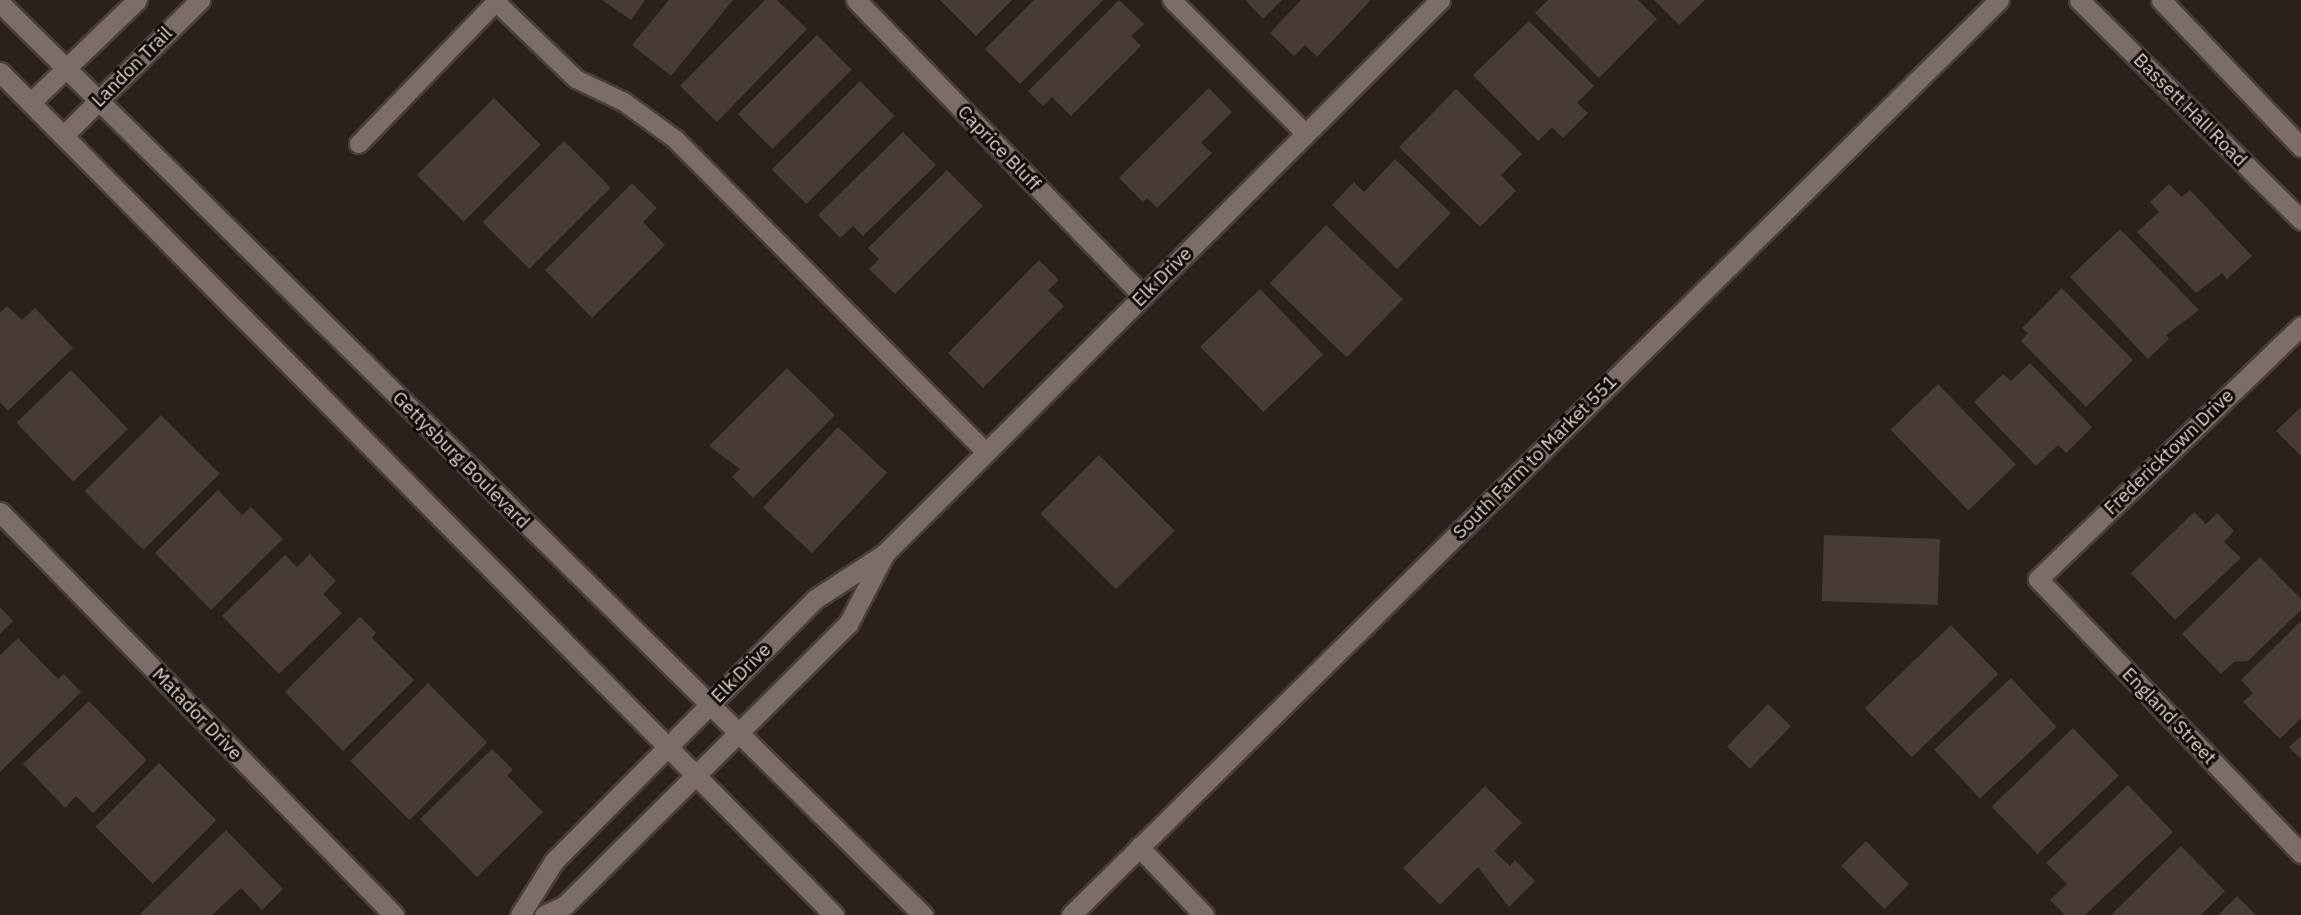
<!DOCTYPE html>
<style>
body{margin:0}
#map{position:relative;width:2301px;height:915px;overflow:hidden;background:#2c201a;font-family:"IBM Plex Sans",sans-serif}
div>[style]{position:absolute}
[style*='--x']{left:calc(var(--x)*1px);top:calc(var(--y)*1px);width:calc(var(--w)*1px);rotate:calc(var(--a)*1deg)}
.building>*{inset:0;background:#483b35;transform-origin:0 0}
.roads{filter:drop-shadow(2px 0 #483f3a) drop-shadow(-2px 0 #483f3a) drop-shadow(0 2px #483f3a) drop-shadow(0 -2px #483f3a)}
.service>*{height:18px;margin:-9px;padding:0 9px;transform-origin:9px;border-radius:9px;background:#7c6e66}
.minor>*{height:19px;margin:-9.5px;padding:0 9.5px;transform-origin:9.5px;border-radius:9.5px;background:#7c6e66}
.secondary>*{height:19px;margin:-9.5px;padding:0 9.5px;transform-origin:9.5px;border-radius:9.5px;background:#7c6e66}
span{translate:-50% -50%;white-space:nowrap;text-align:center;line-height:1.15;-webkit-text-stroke:6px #100b08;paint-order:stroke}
.street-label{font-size:19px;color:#dcd4cf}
</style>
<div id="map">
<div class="building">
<div style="clip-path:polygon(602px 0,645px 0,631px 20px)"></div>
<div style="clip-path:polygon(669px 0,733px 0,671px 76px,632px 45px)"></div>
<div style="clip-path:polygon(765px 0,777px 0,807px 29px,717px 122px,680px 86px)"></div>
<div style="clip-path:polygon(940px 0,1012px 0,976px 36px)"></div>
<div style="clip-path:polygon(1034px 0,1103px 0,1020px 84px,985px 49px)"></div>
<div style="clip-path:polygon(1119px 0,1144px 24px,1131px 36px,1141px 46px,1071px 116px,1052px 97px,1043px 106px,1028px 91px)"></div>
<div style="clip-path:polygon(1245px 0,1282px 0,1263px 19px)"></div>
<div style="clip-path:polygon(1301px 0,1371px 0,1317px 57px,1305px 45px,1294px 56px,1270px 33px)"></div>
<div style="clip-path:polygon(1548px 0,1638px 0,1657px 19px,1599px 78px,1535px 13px)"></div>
<div style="clip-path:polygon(1654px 0,1705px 0,1679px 25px)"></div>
<div style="clip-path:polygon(1529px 21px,1594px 86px,1577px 103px,1588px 113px,1563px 138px,1552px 127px,1538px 141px,1473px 75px)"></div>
<div style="left:817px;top:35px;width:49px;height:112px;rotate:45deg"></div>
<div style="left:860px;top:81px;width:49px;height:125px;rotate:45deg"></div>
<div style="clip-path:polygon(1209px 88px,1232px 112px,1201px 143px,1212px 153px,1157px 208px,1147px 198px,1143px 202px,1119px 178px)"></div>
<div style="clip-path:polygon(1456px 89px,1522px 154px,1501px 175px,1516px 191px,1480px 227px,1399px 147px)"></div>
<div style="left:494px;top:98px;width:66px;height:109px;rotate:45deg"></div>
<div style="clip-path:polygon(903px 132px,936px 165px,863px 236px,853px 226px,840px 238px,818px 215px)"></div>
<div style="left:564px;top:141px;width:66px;height:115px;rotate:45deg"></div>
<div style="clip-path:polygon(1395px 159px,1451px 213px,1397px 269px,1332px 205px,1354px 182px,1364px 192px)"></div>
<div style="clip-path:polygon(947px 170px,983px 206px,895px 294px,869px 269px,879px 259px,868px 248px)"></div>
<div style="clip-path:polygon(632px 183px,657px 208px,643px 222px,665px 245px,592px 318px,545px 270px)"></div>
<div style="clip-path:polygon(2169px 184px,2182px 197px,2190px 190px,2252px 256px,2227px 279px,2222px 273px,2196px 293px,2137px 232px,2159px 212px,2150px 202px)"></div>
<div style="left:1326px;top:225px;width:107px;height:81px;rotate:44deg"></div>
<div style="clip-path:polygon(2120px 229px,2199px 310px,2166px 335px,2169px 339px,2148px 359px,2070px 277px)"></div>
<div style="clip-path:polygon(1039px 260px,1059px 280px,1048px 290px,1064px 306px,983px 388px,948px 353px)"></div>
<div style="clip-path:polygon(2062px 288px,2133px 360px,2086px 407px,2021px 341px,2028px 333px,2022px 328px)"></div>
<div style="left:1260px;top:289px;width:91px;height:83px;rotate:46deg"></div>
<div style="clip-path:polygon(7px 306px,22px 320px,35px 308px,73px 348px,8px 411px,0 402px,0 313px)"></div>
<div style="clip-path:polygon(2030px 363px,2092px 427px,2066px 453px,2058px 445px,2036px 466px,1974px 402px,2003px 374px,2011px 381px)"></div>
<div style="clip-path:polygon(787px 368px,835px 415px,753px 498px,732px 477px,740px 469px,709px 446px)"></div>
<div style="left:71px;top:370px;width:82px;height:76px;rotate:46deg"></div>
<div style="left:1938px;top:384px;width:112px;height:66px;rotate:46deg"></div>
<div style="clip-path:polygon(2301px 407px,2301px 456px,2276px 431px)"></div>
<div style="left:161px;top:415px;width:83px;height:108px;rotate:45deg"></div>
<div style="left:838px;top:427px;width:67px;height:110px;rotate:43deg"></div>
<div style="left:1099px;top:455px;width:107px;height:83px;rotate:45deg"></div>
<div style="clip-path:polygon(218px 490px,242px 515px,251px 507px,283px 539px,211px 610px,155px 553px)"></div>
<div style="clip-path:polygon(2194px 512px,2206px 524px,2217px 513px,2234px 531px,2224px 542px,2241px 558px,2175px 620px,2131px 573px)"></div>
<div style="left:1824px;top:535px;width:116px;height:66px;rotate:2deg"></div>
<div style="clip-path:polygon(310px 554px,336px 581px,323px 594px,342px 613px,279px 674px,222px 616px,285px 555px,297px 567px)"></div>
<div style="clip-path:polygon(2260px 557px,2301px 599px,2301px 610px,2248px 661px,2234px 662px,2221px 674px,2182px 634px)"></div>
<div style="clip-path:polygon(0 607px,13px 621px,0 634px)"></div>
<div style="clip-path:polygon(360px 617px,376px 633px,372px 638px,414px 680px,343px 751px,285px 692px)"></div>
<div style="clip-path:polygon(2301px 621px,2301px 718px,2280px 739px,2243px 702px,2253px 693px,2241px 680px)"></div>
<div style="left:1951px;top:625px;width:68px;height:120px;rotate:46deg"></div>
<div style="clip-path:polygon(18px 638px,58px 679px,64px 674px,81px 692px,0 772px,0 655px)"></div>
<div style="left:2011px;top:678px;width:67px;height:105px;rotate:47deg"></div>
<div style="left:428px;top:683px;width:84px;height:110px;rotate:45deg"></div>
<div style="clip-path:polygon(89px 701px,147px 760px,93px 813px,76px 796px,65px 808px,23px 764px)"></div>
<div style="left:1768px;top:704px;width:32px;height:59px;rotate:44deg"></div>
<div style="left:2073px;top:728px;width:66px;height:113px;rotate:46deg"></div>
<div style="clip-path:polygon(2301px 736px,2301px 759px,2289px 747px)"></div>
<div style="clip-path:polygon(492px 749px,513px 770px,507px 775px,543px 812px,477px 877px,420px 819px)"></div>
<div style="left:159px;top:763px;width:81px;height:90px;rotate:45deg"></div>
<div style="clip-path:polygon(2128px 785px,2173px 832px,2085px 915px,2065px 915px,2050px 900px,2067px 884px,2046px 863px)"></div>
<div style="clip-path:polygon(1485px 786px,1522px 823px,1494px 851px,1510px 866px,1515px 860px,1535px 881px,1509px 907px,1478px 867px,1440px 905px,1403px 868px)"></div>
<div style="clip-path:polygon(226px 830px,283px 889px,262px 910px,241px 888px,212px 915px,139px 915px)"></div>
<div style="left:1866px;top:841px;width:61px;height:35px;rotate:45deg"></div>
<div style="clip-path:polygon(2181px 846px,2225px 891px,2201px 915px,2111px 915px)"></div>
<div style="clip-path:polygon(2237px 896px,2256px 915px,2218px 915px)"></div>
</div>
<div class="roads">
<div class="service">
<div style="--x:1172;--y:0;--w:188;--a:45"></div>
<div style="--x:496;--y:2;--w:111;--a:43.9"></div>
<div style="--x:576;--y:79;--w:53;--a:25.6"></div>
<div style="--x:624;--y:102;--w:63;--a:36"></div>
<div style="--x:675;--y:139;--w:441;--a:45.2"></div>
<div style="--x:359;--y:144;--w:200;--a:-46"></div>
</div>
<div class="minor">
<div style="--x:856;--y:0;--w:412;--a:45.9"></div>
<div style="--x:2079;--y:0;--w:313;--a:44.7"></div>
<div style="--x:2161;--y:0;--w:203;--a:46.4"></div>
<div style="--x:0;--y:3;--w:1298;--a:44.66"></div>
<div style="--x:0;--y:72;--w:1186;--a:45.31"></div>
<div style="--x:31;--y:102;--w:147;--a:-43.9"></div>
<div style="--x:64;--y:135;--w:192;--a:-44.8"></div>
<div style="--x:2301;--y:326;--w:365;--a:136.1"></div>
<div style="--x:2038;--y:579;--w:380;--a:46.2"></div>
<div style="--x:0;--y:512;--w:564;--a:45.65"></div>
<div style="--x:1139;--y:847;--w:94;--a:46.3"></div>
<div style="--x:520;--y:915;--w:64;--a:-57.8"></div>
<div style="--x:554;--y:861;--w:370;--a:-45.1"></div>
<div style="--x:815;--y:599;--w:82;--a:-33.1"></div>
<div style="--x:884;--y:554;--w:785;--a:-44.9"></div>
<div style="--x:544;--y:915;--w:23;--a:-25"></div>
<div style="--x:565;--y:905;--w:399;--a:-44.8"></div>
<div style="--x:848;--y:624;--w:78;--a:-62.4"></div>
</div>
<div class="secondary">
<div style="--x:1071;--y:915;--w:1303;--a:-44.6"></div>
</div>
</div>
<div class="street-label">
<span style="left:132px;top:67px;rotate:-45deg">Landon Trail</span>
<span style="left:2190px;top:110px;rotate:45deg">Bassett Hall Road</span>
<span style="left:999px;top:148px;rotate:46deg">Caprice Bluff</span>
<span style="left:1162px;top:277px;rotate:-45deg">Elk Drive</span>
<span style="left:2169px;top:452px;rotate:-44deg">Fredericktown Drive</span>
<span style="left:1535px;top:457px;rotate:-45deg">South Farm to Market 551</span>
<span style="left:461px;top:460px;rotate:45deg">Gettysburg Boulevard</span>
<span style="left:741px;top:673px;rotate:-45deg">Elk Drive</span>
<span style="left:197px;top:714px;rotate:46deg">Matador Drive</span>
<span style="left:2169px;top:716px;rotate:46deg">England Street</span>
</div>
</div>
